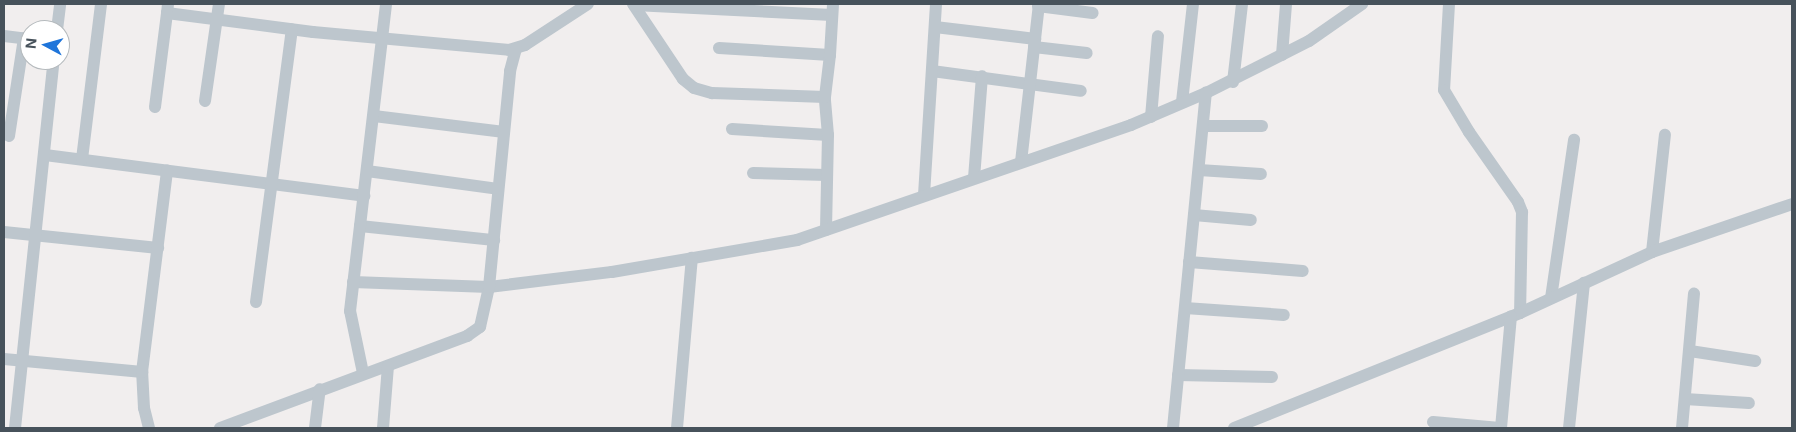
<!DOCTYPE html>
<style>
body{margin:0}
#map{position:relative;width:1796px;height:432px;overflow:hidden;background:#f1eeee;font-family:Inter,sans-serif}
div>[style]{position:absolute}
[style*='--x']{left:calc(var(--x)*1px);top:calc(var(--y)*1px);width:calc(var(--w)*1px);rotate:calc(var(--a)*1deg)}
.minor>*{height:12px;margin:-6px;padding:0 6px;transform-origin:6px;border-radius:6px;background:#bdc6cd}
span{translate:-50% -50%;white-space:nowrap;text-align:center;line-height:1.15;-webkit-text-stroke:5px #fff;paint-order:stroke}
.frame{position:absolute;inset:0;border:5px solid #47525b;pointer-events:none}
.north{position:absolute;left:20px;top:20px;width:50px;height:50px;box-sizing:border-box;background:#fff;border:1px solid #b5babd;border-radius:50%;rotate:276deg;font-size:14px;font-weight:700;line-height:20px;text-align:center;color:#47525b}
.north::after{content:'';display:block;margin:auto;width:18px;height:22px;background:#1f75da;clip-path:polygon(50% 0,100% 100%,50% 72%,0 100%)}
</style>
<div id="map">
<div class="minor">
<div style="--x:168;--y:4;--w:9;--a:96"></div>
<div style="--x:167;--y:13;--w:147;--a:7.4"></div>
<div style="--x:313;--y:32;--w:197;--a:5.2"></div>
<div style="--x:509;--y:50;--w:17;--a:-17"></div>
<div style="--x:525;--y:45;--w:75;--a:-33.1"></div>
<div style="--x:633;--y:4;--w:90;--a:56.3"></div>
<div style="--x:683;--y:79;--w:14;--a:39"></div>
<div style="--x:694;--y:88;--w:19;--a:16"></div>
<div style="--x:712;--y:93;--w:113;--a:2"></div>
<div style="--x:1449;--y:4;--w:86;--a:93.3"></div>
<div style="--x:1444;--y:90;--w:49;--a:59.2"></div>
<div style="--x:1469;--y:132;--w:85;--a:55"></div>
<div style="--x:1518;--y:202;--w:11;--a:68"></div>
<div style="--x:1522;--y:212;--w:101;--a:91.1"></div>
<div style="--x:634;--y:5;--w:198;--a:2.9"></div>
<div style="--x:1038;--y:6;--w:55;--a:7.3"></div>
<div style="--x:935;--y:27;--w:101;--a:6.8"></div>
<div style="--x:57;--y:30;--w:26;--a:-83"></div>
<div style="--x:4;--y:36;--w:26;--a:7"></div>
<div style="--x:1034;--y:47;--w:53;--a:6.5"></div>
<div style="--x:719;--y:48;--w:111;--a:3.6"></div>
<div style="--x:1282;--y:55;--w:51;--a:-85.5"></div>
<div style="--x:932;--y:71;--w:150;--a:7.6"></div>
<div style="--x:1233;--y:82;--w:79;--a:-83.4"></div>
<div style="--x:205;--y:101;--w:98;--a:-81.8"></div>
<div style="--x:1182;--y:102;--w:99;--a:-83.6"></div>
<div style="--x:155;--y:107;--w:95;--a:-82.7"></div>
<div style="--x:374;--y:116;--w:131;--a:7"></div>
<div style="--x:1151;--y:117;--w:81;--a:-85.1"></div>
<div style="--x:1203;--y:126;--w:59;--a:0"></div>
<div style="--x:732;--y:129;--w:96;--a:3.6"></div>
<div style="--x:9;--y:136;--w:99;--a:-81.3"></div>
<div style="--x:45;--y:155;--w:322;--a:7.3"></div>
<div style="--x:82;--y:159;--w:156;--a:-83"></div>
<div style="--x:1021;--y:162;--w:159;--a:-83.5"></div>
<div style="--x:1199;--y:170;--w:62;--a:3.7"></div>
<div style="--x:367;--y:171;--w:132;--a:7.8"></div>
<div style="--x:753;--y:173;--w:74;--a:1.5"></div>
<div style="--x:974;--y:178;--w:102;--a:-85.5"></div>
<div style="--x:924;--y:195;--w:191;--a:-86.4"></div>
<div style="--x:1194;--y:215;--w:57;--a:5"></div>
<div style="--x:360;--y:226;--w:135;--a:6"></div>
<div style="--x:826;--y:230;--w:95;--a:-88.8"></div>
<div style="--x:828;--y:135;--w:38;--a:-95"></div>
<div style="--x:825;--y:97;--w:42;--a:-83.2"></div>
<div style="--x:830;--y:55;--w:51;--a:-86.6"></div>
<div style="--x:4;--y:232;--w:155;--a:5.9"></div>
<div style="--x:1652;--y:252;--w:118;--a:-83.7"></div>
<div style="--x:1189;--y:262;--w:114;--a:4.5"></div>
<div style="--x:353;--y:282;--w:136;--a:2.1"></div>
<div style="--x:489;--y:287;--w:124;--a:-7"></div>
<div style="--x:612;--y:272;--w:188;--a:-9.8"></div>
<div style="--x:797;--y:240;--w:353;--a:-19"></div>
<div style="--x:1131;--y:125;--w:82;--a:-23.1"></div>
<div style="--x:1206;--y:93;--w:115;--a:-26.8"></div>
<div style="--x:1309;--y:41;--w:65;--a:-34.9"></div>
<div style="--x:1551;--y:298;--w:160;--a:-81.7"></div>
<div style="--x:256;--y:302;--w:275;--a:-82.5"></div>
<div style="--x:1185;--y:308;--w:99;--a:4"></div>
<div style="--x:1690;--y:351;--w:66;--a:8.7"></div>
<div style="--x:4;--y:359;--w:139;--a:5.4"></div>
<div style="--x:363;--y:373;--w:63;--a:-101.8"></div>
<div style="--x:350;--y:311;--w:309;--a:-83.3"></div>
<div style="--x:1178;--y:375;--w:94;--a:1.2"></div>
<div style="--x:1685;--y:399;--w:64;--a:3.6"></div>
<div style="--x:1433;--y:422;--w:67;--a:5.1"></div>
<div style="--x:15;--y:428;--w:370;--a:-84"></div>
<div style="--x:149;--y:428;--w:21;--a:-104"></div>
<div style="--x:144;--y:408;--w:36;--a:-93"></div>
<div style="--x:142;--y:372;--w:203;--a:-82.9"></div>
<div style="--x:220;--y:428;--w:264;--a:-20.4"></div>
<div style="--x:467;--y:336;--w:16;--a:-35"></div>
<div style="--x:480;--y:327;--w:41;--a:-77.3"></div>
<div style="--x:489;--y:287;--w:217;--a:-84.4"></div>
<div style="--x:510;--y:71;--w:23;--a:-75"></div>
<div style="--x:315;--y:428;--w:39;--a:-83"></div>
<div style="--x:383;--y:428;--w:62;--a:-85.4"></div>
<div style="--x:677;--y:428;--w:171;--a:-85"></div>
<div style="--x:1173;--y:428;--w:337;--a:-84.4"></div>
<div style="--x:1234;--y:428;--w:308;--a:-21.9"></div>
<div style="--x:1520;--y:313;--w:145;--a:-24.8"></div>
<div style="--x:1652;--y:252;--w:148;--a:-18.9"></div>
<div style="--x:1501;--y:428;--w:112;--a:-84.9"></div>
<div style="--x:1569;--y:428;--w:146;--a:-84.1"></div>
<div style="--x:1682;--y:428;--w:135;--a:-84.9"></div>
</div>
<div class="frame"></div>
<div class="north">N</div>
</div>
